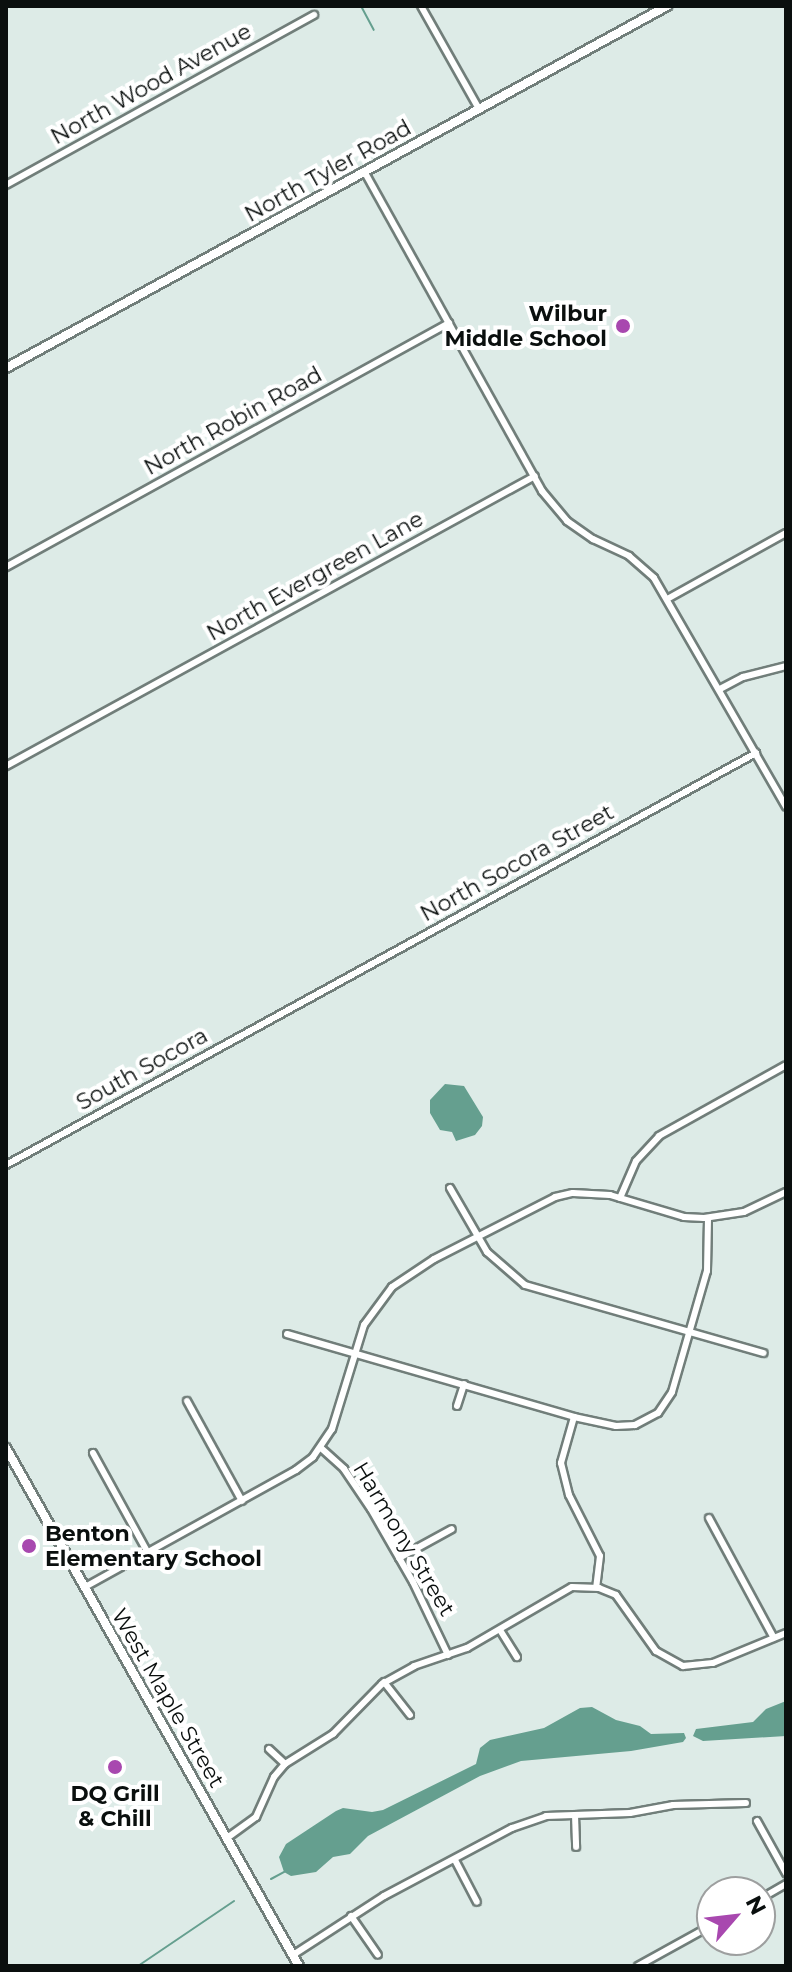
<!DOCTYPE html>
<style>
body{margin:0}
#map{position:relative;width:792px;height:1972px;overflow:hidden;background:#ddebe7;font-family:Montserrat,sans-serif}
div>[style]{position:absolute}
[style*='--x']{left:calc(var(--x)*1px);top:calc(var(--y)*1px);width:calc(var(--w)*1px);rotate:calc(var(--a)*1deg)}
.water>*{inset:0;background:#659f8f}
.stream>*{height:2px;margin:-1px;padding:0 1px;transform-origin:1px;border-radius:1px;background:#659f8f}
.roads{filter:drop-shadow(2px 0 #717e7a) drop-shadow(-2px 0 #717e7a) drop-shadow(0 2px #717e7a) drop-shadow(0 -2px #717e7a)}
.minor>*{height:6px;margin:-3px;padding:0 3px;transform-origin:3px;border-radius:3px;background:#fff}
.secondary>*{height:8px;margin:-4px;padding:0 4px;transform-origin:4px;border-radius:4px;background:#fff}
.dots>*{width:22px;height:22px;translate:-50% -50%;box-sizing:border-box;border:4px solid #fff;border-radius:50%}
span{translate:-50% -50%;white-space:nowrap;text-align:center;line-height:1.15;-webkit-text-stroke:8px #fff;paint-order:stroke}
.street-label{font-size:22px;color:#0a0f0e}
.poi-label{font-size:22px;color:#0a0f0e;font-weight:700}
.right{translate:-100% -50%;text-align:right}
.left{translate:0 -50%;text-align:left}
.frame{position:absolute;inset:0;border:8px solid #0a0f0e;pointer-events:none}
.north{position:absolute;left:696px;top:1876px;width:80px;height:80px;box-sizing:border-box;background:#fff;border:2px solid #9d9f9f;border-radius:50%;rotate:62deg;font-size:22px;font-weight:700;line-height:32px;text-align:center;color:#0a0f0e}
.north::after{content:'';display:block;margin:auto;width:28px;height:36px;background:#a848af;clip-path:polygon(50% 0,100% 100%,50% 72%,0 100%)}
</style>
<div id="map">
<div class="water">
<div style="clip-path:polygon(445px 1084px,464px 1086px,483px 1117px,482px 1126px,475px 1135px,456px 1141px,452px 1132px,440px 1130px,430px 1113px,430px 1100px)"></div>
<div style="clip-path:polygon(786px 1701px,786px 1736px,703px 1741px,693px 1736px,696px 1729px,753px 1722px,766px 1709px)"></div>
<div style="clip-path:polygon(592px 1707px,616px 1720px,640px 1726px,651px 1734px,684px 1733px,686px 1738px,683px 1742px,631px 1751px,521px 1761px,480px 1776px,368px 1836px,350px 1854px,333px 1857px,316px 1872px,291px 1876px,284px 1872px,279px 1857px,286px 1844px,336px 1811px,343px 1808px,372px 1812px,383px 1810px,476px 1764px,480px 1748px,490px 1740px,544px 1728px,580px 1708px)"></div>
</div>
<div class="stream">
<div style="--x:361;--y:6;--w:27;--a:62"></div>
<div style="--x:271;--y:1879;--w:15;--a:-28"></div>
<div style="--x:138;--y:1966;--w:116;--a:-34.1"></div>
</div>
<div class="roads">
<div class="minor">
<div style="--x:421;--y:6;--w:118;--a:60.6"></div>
<div style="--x:364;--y:171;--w:366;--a:60.9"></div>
<div style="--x:542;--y:491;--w:39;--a:50"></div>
<div style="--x:567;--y:521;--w:32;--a:35"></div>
<div style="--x:593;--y:539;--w:40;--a:25"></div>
<div style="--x:629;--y:556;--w:33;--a:41"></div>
<div style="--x:654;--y:578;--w:264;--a:60"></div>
<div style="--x:6;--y:185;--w:352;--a:-28.9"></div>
<div style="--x:6;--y:567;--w:506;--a:-28.85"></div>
<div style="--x:669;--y:598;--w:134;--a:-29.1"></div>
<div style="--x:720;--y:689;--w:26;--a:-28"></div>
<div style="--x:743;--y:677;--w:44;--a:-14.3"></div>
<div style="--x:6;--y:766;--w:603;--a:-28.73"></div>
<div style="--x:6;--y:1165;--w:856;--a:-28.78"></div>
<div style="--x:450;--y:1188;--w:74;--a:60"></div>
<div style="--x:487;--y:1252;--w:50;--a:41"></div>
<div style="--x:525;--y:1285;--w:248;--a:15.9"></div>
<div style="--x:620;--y:1198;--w:40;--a:-66.6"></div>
<div style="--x:636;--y:1161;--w:34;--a:-47"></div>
<div style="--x:659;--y:1136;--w:145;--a:-29.2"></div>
<div style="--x:287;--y:1334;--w:299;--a:16.1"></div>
<div style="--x:574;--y:1417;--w:43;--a:12.1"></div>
<div style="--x:616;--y:1426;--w:19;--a:-3"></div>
<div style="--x:635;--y:1425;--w:26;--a:-28"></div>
<div style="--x:658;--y:1413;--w:25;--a:-56"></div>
<div style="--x:672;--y:1392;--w:126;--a:-73.9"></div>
<div style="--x:707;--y:1271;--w:53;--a:-88.9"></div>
<div style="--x:187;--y:1401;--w:114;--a:61.2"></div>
<div style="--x:457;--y:1406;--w:23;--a:-72"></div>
<div style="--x:574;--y:1417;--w:48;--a:105.8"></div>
<div style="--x:561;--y:1463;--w:33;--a:76"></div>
<div style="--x:569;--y:1495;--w:68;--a:63.1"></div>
<div style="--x:600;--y:1556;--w:31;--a:97"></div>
<div style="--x:321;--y:1448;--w:31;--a:42"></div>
<div style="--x:344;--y:1469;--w:48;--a:56"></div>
<div style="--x:371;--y:1509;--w:84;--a:60.1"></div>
<div style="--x:413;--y:1582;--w:81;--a:64.4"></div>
<div style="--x:93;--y:1453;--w:114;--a:61.2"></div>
<div style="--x:709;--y:1518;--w:136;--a:61.6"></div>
<div style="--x:399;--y:1558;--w:60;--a:-28.7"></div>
<div style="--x:85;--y:1587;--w:241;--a:-29"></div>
<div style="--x:296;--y:1470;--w:21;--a:-37"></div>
<div style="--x:313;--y:1457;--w:34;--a:-56"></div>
<div style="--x:332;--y:1429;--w:109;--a:-72.9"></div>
<div style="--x:364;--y:1325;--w:47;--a:-53.6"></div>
<div style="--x:392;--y:1287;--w:50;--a:-33.7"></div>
<div style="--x:434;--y:1259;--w:136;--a:-27.1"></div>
<div style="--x:555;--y:1197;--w:18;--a:-13"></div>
<div style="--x:573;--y:1193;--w:37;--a:3"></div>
<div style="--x:610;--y:1195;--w:77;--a:16.6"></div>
<div style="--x:684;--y:1217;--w:20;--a:3"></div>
<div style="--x:704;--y:1218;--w:40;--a:-8.5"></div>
<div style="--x:744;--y:1212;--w:47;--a:-25.5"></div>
<div style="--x:500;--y:1630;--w:32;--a:58"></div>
<div style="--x:384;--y:1682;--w:42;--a:51.8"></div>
<div style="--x:269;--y:1749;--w:22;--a:43"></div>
<div style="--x:575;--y:1815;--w:32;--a:88"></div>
<div style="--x:757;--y:1821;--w:60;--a:60.9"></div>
<div style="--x:227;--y:1838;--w:36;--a:-36"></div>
<div style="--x:256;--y:1817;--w:44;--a:-65.8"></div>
<div style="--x:274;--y:1777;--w:17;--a:-50"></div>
<div style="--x:285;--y:1764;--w:57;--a:-32"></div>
<div style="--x:333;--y:1734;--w:70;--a:-45.6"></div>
<div style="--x:382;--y:1684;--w:37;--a:-29"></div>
<div style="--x:414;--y:1666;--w:56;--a:-18.8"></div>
<div style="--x:467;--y:1648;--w:121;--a:-30.2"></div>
<div style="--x:572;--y:1587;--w:27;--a:2"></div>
<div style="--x:599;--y:1588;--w:18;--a:22"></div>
<div style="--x:616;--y:1595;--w:69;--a:54.5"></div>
<div style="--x:656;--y:1651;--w:31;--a:29"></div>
<div style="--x:683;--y:1666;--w:30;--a:-6"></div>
<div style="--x:713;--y:1663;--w:79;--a:-22.3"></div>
<div style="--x:455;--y:1860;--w:47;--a:62.4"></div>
<div style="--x:760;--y:1899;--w:30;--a:-30"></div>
<div style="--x:351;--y:1916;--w:47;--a:55.3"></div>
<div style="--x:293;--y:1955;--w:108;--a:-33"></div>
<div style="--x:384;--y:1896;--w:145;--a:-28"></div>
<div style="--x:512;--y:1828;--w:36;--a:-19"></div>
<div style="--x:546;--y:1816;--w:84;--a:-2"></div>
<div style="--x:630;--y:1813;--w:44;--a:-10.5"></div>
<div style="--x:673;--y:1805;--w:73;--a:-1.6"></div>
<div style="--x:638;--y:1966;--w:85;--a:-29"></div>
</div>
<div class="secondary">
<div style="--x:6;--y:368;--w:754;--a:-28.71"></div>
<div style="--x:6;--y:1448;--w:595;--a:60.51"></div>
</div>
</div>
<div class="dots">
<div style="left:623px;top:326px;background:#a848af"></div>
<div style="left:29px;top:1546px;background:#a848af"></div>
<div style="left:115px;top:1767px;background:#a848af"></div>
</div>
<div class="street-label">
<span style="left:151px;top:84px;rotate:-29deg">North Wood Avenue</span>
<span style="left:328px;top:171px;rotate:-29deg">North Tyler Road</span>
<span style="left:233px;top:421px;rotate:-29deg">North Robin Road</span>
<span style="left:315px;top:576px;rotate:-29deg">North Evergreen Lane</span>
<span style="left:517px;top:863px;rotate:-29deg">North Socora Street</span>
<span style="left:142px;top:1069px;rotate:-29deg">South Socora</span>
<span style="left:404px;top:1539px;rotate:59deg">Harmony Street</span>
<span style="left:168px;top:1698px;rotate:60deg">West Maple Street</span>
</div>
<div class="poi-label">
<span class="right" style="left:607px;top:326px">Wilbur<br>Middle School</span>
<span class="left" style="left:45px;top:1546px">Benton<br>Elementary School</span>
<span style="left:115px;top:1806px">DQ Grill<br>&amp; Chill</span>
</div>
<div class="frame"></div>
<div class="north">N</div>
</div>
